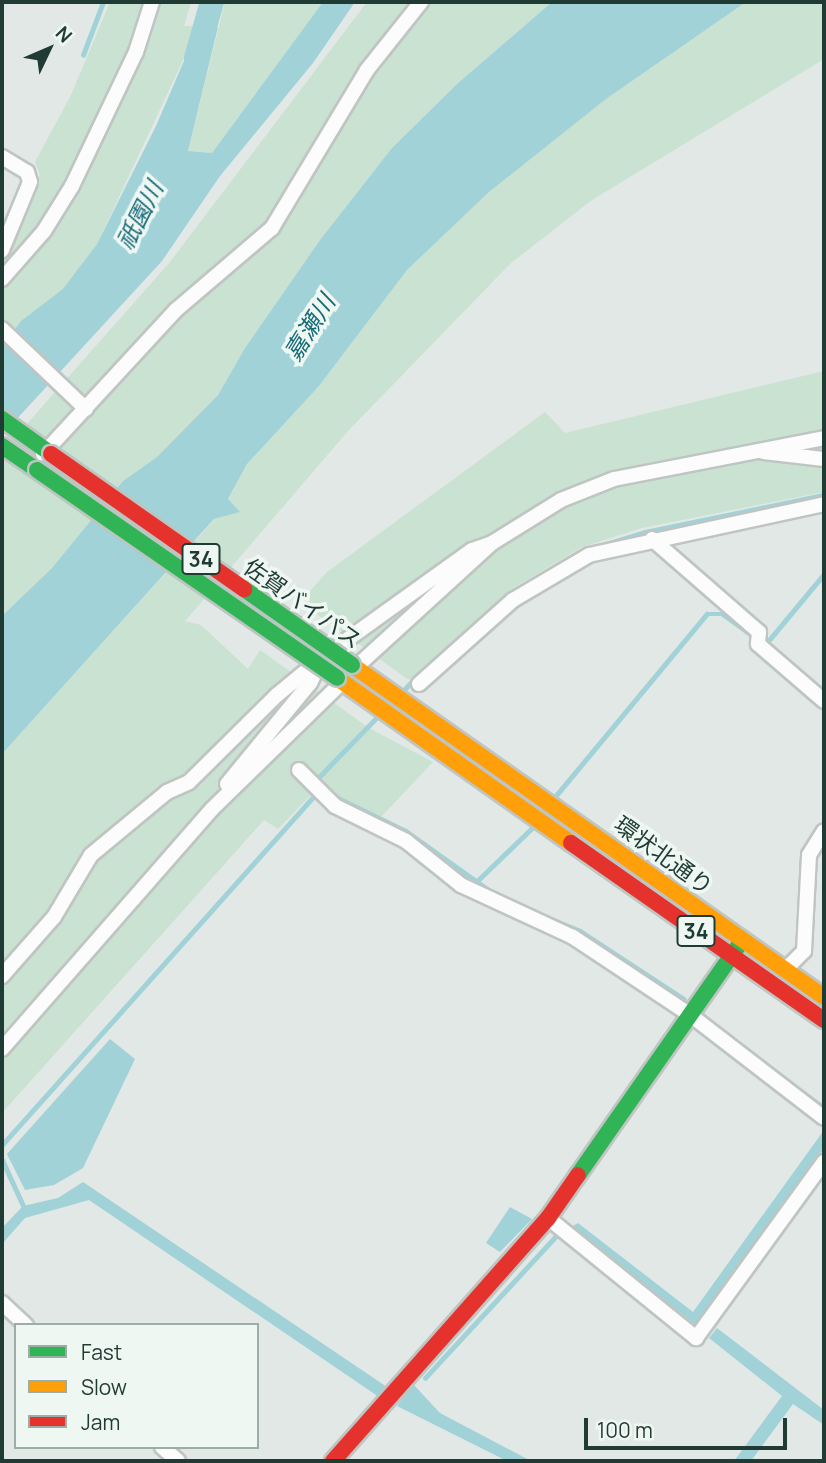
<!DOCTYPE html>
<meta charset="utf-8">
<style>
body{margin:0}
#map{position:relative;width:826px;height:1463px;overflow:hidden;background:#e2e8e5;font-family:Manrope,"Noto Sans JP",sans-serif}
div>[style]{position:absolute}
[style*='--x']{left:calc(var(--x)*1px);top:calc(var(--y)*1px);width:calc(var(--w)*1px);rotate:calc(var(--a)*1deg)}
.green>*{inset:0;background:#cae2d1}
.water>*{inset:0;background:#a0d2d8}
.stream>*{height:4.5px;margin:-2.25px;padding:0 2.25px;transform-origin:2.25px;border-radius:2.25px;background:#a0d2d8}
.river>*{height:24px;margin:-12px;padding:0 12px;transform-origin:12px;border-radius:12px;background:#a0d2d8}
.roads{filter:drop-shadow(2px 0 #bfc5c2) drop-shadow(-2px 0 #bfc5c2) drop-shadow(0 2px #bfc5c2) drop-shadow(0 -2px #bfc5c2)}
.street>*{height:14px;margin:-7px;padding:0 7px;transform-origin:7px;border-radius:7px;background:#fbfcfb}
.fast>*{height:16px;margin:-8px;padding:0 8px;transform-origin:8px;border-radius:8px;background:#30b455}
.slow>*{height:16px;margin:-8px;padding:0 8px;transform-origin:8px;border-radius:8px;background:#ff9f0a}
.jam>*{height:16px;margin:-8px;padding:0 8px;transform-origin:8px;border-radius:8px;background:#e5322d}
.bridges{filter:drop-shadow(2px 0 #bbc5c1) drop-shadow(-2px 0 #bbc5c1) drop-shadow(0 2px #bbc5c1) drop-shadow(0 -2px #bbc5c1)}
.fast-bridge>*{height:16px;margin:-8px;padding:0 8px;transform-origin:8px;border-radius:8px;background:#30b455}
.jam-bridge>*{height:16px;margin:-8px;padding:0 8px;transform-origin:8px;border-radius:8px;background:#e5322d}
span{translate:-50% -50%;white-space:nowrap;text-align:center;line-height:1.15;-webkit-text-stroke:7px #eff7f3;paint-order:stroke}
.shield-label span{padding:2px 5px;background:#eff7f3;border:2px solid;border-radius:5px;-webkit-text-stroke-width:0}
.shield-label{font-size:21px;color:#1f3b33;font-weight:700}
.street-label{font-size:23px;color:#1f3b33}
.water-label{font-size:24px;color:#176b79;font-style:italic}
.frame{position:absolute;inset:0;border:4px solid #1f3b33;pointer-events:none}
.legend{position:absolute;left:14px;top:1323px;width:245px;height:126px;box-sizing:border-box;background:#eff7f3;border:2px solid #9caca6;margin:0;padding:9px 12px;list-style:none;font-size:21px;color:#1f3b33}
.legend li{display:flex;align-items:center;gap:14px;height:35px}
.legend b{width:35px;border:2px solid #9caca6}
.north{position:absolute;left:14px;top:14px;width:70px;height:70px;-webkit-text-stroke:5px #eff7f3;paint-order:stroke;rotate:46deg;font-size:19px;font-weight:700;line-height:28px;text-align:center;color:#1f3b33}
.north::after{content:'';display:block;margin:auto;width:24px;height:32px;background:#1f3b33;clip-path:polygon(50% 0,100% 100%,50% 72%,0 100%)}
.scale{position:absolute;left:584px;top:1418px;width:203px;height:32px;box-sizing:border-box;border:4px solid #1f3b33;border-top:0;padding-left:9px;font-size:21px;line-height:24px;white-space:nowrap;color:#1f3b33;-webkit-text-stroke:5px #eff7f3;paint-order:stroke}
</style>
<div id="map">
<div class="green">
<div style="clip-path:polygon(110px 2px,191px 2px,184px 26px,199px 26px,97px 244px,63px 290px,21px 321px,2px 345px,2px 251px,11px 242px,40px 175px,35px 162px,71px 95px)"></div>
<div style="clip-path:polygon(225px 2px,323px 2px,212px 153px,188px 151px)"></div>
<div style="clip-path:polygon(367px 2px,552px 2px,457px 84px,392px 148px,320px 240px,245px 348px,218px 395px,157px 457px,123px 481px,52px 568px,2px 616px,2px 452px,170px 262px)"></div>
<div style="clip-path:polygon(746px 2px,824px 2px,824px 59px,592px 200px,511px 263px,348px 431px,185px 621px,201px 625px,248px 669px,260px 650px,369px 728px,433px 762px,381px 817px,336px 795px,312px 794px,278px 829px,264px 820px,2px 1113px,2px 754px,215px 519px,239px 512px,228px 500px,247px 464px,319px 386px,407px 270px,489px 192px,606px 99px)"></div>
<div style="clip-path:polygon(824px 371px,824px 492px,642px 528px,582px 547px,513px 588px,409px 680px,300px 602px,327px 572px,545px 412px,565px 433px)"></div>
</div>
<div class="water">
<div style="clip-path:polygon(323px 2px,355px 2px,313px 63px,220px 176px,162px 261px,2px 435px,2px 346px,21px 321px,63px 289px,97px 244px,156px 126px,199px 26px,218px 27px,188px 151px,212px 153px)"></div>
<div style="clip-path:polygon(552px 2px,746px 2px,606px 99px,489px 192px,407px 270px,319px 386px,247px 464px,228px 499px,240px 512px,214px 519px,2px 754px,2px 616px,52px 568px,123px 481px,157px 457px,218px 395px,245px 348px,320px 240px,392px 148px,457px 84px)"></div>
<div style="clip-path:polygon(110px 1039px,135px 1059px,83px 1168px,54px 1185px,25px 1190px,7px 1154px)"></div>
<div style="clip-path:polygon(824px 1130px,824px 1148px,697px 1326px,571px 1227px,578px 1223px,693px 1312px)"></div>
<div style="clip-path:polygon(83px 1182px,387px 1387px,379px 1397px,89px 1200px,25px 1218px,2px 1244px,2px 1228px,23px 1206px,58px 1198px)"></div>
<div style="clip-path:polygon(510px 1207px,532px 1219px,500px 1252px,486px 1243px)"></div>
<div style="clip-path:polygon(717px 1328px,824px 1410px,824px 1425px,793px 1404px,751px 1461px,734px 1461px,782px 1396px,709px 1338px)"></div>
<div style="clip-path:polygon(413px 1384px,440px 1413px,531px 1461px,507px 1461px,397px 1406px)"></div>
</div>
<div class="stream">
<div style="--x:83;--y:55;--w:57;--a:-69.3"></div>
<div style="--x:603;--y:545;--w:44;--a:-17.2"></div>
<div style="--x:645;--y:532;--w:183;--a:-11.7"></div>
<div style="--x:770;--y:639;--w:85;--a:-50.3"></div>
<div style="--x:402;--y:692;--w:19;--a:-47"></div>
<div style="--x:320;--y:782;--w:4;--a:-135"></div>
<div style="--x:317;--y:779;--w:88;--a:-45.9"></div>
<div style="--x:334;--y:796;--w:80;--a:25.9"></div>
<div style="--x:406;--y:831;--w:103;--a:35.5"></div>
<div style="--x:554;--y:798;--w:239;--a:-50.3"></div>
<div style="--x:707;--y:614;--w:16;--a:0"></div>
<div style="--x:723;--y:614;--w:34;--a:36"></div>
<div style="--x:475;--y:883;--w:83;--a:-44"></div>
<div style="--x:546;--y:917;--w:37;--a:22"></div>
<div style="--x:580;--y:931;--w:124;--a:33.2"></div>
<div style="--x:782;--y:1077;--w:52;--a:36.4"></div>
<div style="--x:2;--y:1145;--w:475;--a:-48.2"></div>
<div style="--x:2;--y:1159;--w:55;--a:65.3"></div>
<div style="--x:425;--y:1378;--w:195;--a:-47.3"></div>
</div>
<div class="river">
<div style="--x:196;--y:58;--w:58;--a:-74.1"></div>
</div>
<div class="roads">
<div class="street">
<div style="--x:2;--y:157;--w:29;--a:31"></div>
<div style="--x:27;--y:172;--w:10;--a:73"></div>
<div style="--x:30;--y:182;--w:74;--a:112.4"></div>
<div style="--x:2;--y:279;--w:64;--a:-48.8"></div>
<div style="--x:44;--y:231;--w:53;--a:-58.1"></div>
<div style="--x:72;--y:186;--w:148;--a:-64.5"></div>
<div style="--x:136;--y:52;--w:52;--a:-72.3"></div>
<div style="--x:2;--y:329;--w:116;--a:43.6"></div>
<div style="--x:764;--y:452;--w:60;--a:6.7"></div>
<div style="--x:43;--y:454;--w:196;--a:-47.3"></div>
<div style="--x:176;--y:310;--w:126;--a:-40.5"></div>
<div style="--x:272;--y:228;--w:184;--a:-59"></div>
<div style="--x:367;--y:70;--w:87;--a:-51.5"></div>
<div style="--x:652;--y:539;--w:142;--a:41"></div>
<div style="--x:759;--y:632;--w:12;--a:95"></div>
<div style="--x:758;--y:644;--w:87;--a:40.8"></div>
<div style="--x:355;--y:668;--w:185;--a:-42.4"></div>
<div style="--x:492;--y:543;--w:81;--a:-31.9"></div>
<div style="--x:561;--y:500;--w:57;--a:-21.6"></div>
<div style="--x:614;--y:479;--w:214;--a:-11"></div>
<div style="--x:419;--y:684;--w:126;--a:-41.8"></div>
<div style="--x:513;--y:600;--w:88;--a:-30.6"></div>
<div style="--x:589;--y:555;--w:240;--a:-12.2"></div>
<div style="--x:299;--y:770;--w:51;--a:45"></div>
<div style="--x:335;--y:806;--w:79;--a:26.2"></div>
<div style="--x:406;--y:841;--w:70;--a:38.7"></div>
<div style="--x:461;--y:885;--w:123;--a:24.9"></div>
<div style="--x:573;--y:937;--w:139;--a:33.6"></div>
<div style="--x:689;--y:1014;--w:170;--a:37.6"></div>
<div style="--x:227;--y:784;--w:131;--a:-50.6"></div>
<div style="--x:310;--y:683;--w:20;--a:-63"></div>
<div style="--x:785;--y:970;--w:27;--a:-45"></div>
<div style="--x:804;--y:951;--w:96;--a:-87"></div>
<div style="--x:809;--y:855;--w:28;--a:-58"></div>
<div style="--x:2;--y:976;--w:79;--a:-48.6"></div>
<div style="--x:54;--y:917;--w:72;--a:-59.2"></div>
<div style="--x:91;--y:855;--w:99;--a:-39.7"></div>
<div style="--x:167;--y:792;--w:24;--a:-24"></div>
<div style="--x:189;--y:782;--w:124;--a:-44.7"></div>
<div style="--x:277;--y:695;--w:60;--a:-39.6"></div>
<div style="--x:323;--y:657;--w:183;--a:-35.7"></div>
<div style="--x:472;--y:550;--w:21;--a:-19"></div>
<div style="--x:2;--y:1049;--w:319;--a:-48.8"></div>
<div style="--x:212;--y:809;--w:182;--a:-44.3"></div>
<div style="--x:548;--y:1218;--w:191;--a:39"></div>
<div style="--x:696;--y:1338;--w:218;--a:-54"></div>
<div style="--x:2;--y:1303;--w:33;--a:43"></div>
<div style="--x:162;--y:1447;--w:21;--a:41"></div>
</div>
<div class="fast">
<div style="--x:2;--y:419;--w:60;--a:35.5"></div>
<div style="--x:2;--y:446;--w:42;--a:34.4"></div>
<div style="--x:578;--y:1175;--w:282;--a:-55"></div>
</div>
<div class="slow">
<div style="--x:352;--y:665;--w:577;--a:35.12"></div>
<div style="--x:337;--y:678;--w:286;--a:35.2"></div>
</div>
<div class="jam">
<div style="--x:571;--y:843;--w:309;--a:35"></div>
<div style="--x:333;--y:1461;--w:324;--a:-48.5"></div>
<div style="--x:548;--y:1218;--w:52;--a:-55.1"></div>
</div>
</div>
<div class="bridges">
<div class="fast-bridge">
<div style="--x:37;--y:470;--w:365;--a:34.7"></div>
<div style="--x:244;--y:589;--w:132;--a:35.1"></div>
</div>
<div class="jam-bridge">
<div style="--x:51;--y:454;--w:236;--a:35"></div>
</div>
</div>
<div class="shield-label">
<span style="left:201px;top:559px">34</span>
<span style="left:696px;top:931px">34</span>
</div>
<div class="street-label">
<span style="left:303px;top:603px;rotate:35deg">佐賀バイパス</span>
<span style="left:664px;top:855px;rotate:36deg">環状北通り</span>
</div>
<div class="water-label">
<span style="left:139px;top:215px;rotate:-63deg">祇園川</span>
<span style="left:309px;top:327px;rotate:-58deg">嘉瀬川</span>
</div>
<div class="frame"></div>
<ul class="legend">
<li><b style="height:9px;background:#30b455"></b>Fast</li>
<li><b style="height:9px;background:#ff9f0a"></b>Slow</li>
<li><b style="height:9px;background:#e5322d"></b>Jam</li>
</ul>
<div class="north">N</div>
<div class="scale">100 m</div>
</div>
